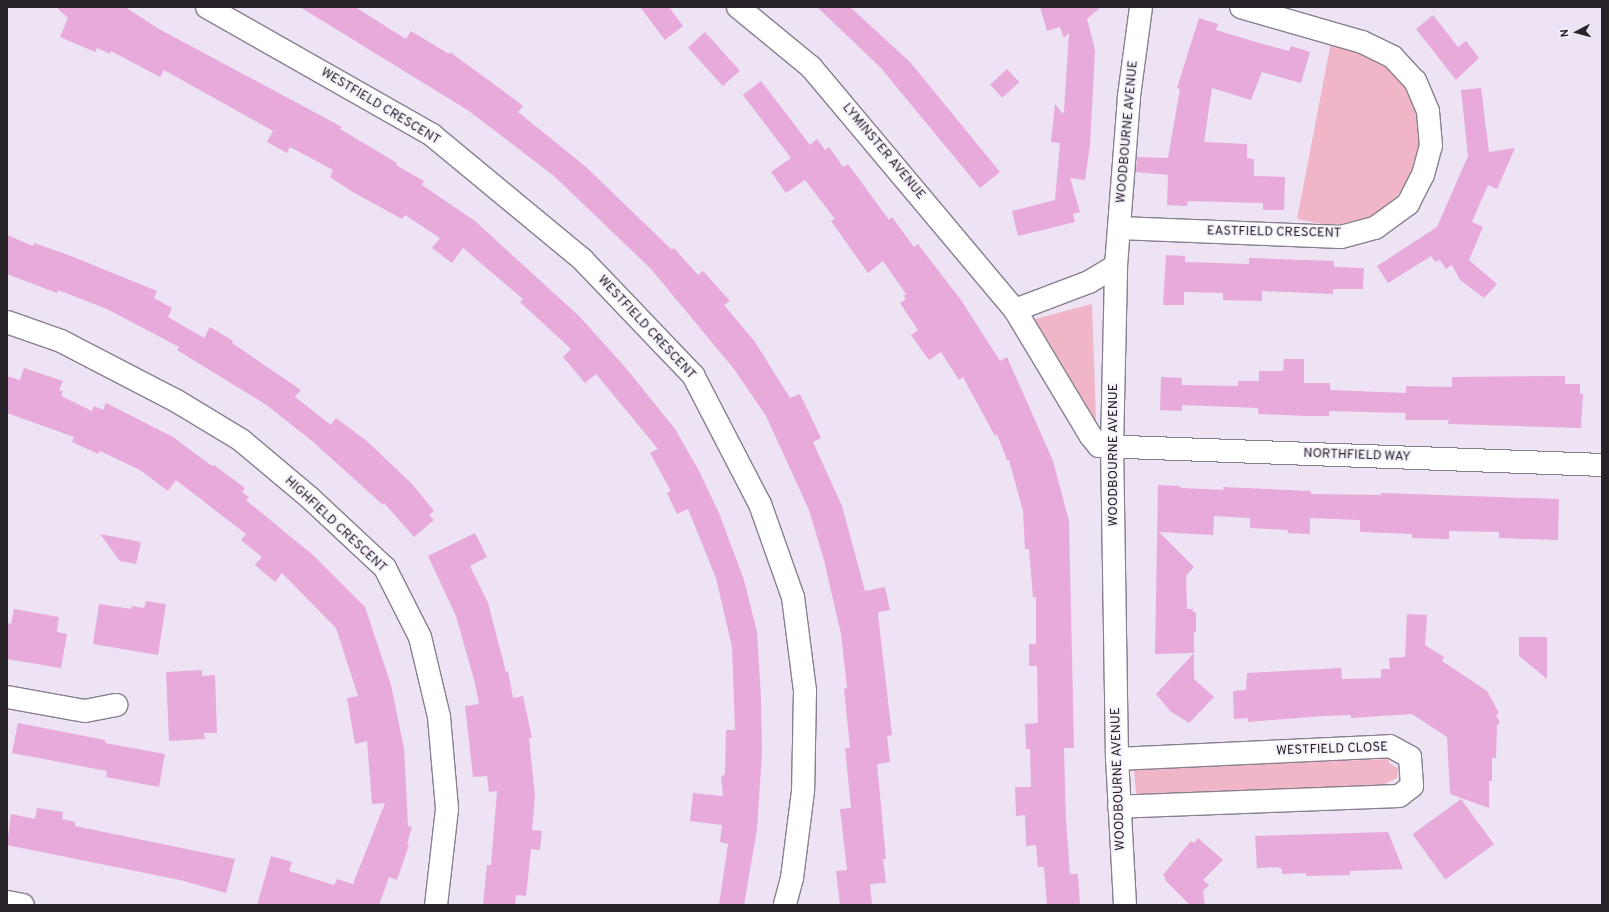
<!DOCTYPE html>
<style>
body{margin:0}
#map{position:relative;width:1609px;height:912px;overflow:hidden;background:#ede3f5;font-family:Overpass,sans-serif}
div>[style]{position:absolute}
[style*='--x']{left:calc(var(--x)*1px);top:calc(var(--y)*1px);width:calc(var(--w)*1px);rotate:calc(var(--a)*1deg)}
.green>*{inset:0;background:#f0b6c8}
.building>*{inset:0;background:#e7aada;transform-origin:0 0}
.roads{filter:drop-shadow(1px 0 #887f8f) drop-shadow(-1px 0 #887f8f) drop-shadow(0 1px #887f8f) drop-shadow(0 -1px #887f8f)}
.street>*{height:22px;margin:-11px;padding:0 11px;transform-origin:11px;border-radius:11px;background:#fff}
span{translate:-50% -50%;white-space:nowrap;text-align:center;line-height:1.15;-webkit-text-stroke:4px #f8f2fd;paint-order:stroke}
.street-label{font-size:13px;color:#272329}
.frame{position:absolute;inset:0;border:8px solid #272329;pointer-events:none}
.north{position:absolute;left:1557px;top:12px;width:40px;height:40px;-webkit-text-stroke:3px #f8f2fd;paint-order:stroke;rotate:264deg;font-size:11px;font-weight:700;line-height:16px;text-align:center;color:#272329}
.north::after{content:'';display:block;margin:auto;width:14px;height:18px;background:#272329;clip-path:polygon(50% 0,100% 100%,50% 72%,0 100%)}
</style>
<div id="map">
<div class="green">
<div style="clip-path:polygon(1331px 42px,1359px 50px,1383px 62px,1407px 87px,1419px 115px,1421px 132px,1416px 165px,1409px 181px,1392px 202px,1369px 217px,1332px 226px,1297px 219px)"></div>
<div style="clip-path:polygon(1092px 304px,1096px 421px,1035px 319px)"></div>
<div style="clip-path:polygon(1389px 759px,1389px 763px,1399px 769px,1397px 778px,1380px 786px,1136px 794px,1134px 769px)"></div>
</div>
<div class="building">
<div style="clip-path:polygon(56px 7px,125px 7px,159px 29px,342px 127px,340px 129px,397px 163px,396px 165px,424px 181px,422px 185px,475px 221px,580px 317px,625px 367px,675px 429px,699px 471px,719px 513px,744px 580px,757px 632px,761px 697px,762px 753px,757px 829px,744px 905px,719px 905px,728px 844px,720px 842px,722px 825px,690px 821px,693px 793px,723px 796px,721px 777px,725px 774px,726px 730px,735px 730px,732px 647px,716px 578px,688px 509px,677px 514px,667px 493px,671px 491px,650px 453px,658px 449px,596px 374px,585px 383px,563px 357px,571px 349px,520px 302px,523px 299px,463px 248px,452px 263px,432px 248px,440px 238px,405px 215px,402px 219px,351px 191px,330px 177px,333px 170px,290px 147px,287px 153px,267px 142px,273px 131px,164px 70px,160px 77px,111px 51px,110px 54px,97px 48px,95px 52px,60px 37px,68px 18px)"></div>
<div style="clip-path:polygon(300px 7px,355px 7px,406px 39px,411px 31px,449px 54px,450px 52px,510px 96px,523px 106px,518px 112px,585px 166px,672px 250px,674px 248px,698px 275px,703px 271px,730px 301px,724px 305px,755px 342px,790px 398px,800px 394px,821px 438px,813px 442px,842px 506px,865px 591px,885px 587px,890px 610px,879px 612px,878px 615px,892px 735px,887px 736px,890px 762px,877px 764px,886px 859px,883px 859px,886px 883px,870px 884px,872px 905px,840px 905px,836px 871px,847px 870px,840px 809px,851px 808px,845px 748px,850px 748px,844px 689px,847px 688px,841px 634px,824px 560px,809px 510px,766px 416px,734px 369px,651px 269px,554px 176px,469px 111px)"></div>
<div style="clip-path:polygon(640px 7px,669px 7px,683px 26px,665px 40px)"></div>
<div style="clip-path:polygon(817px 7px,850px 7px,910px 62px,1000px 172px,980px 188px,880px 67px)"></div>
<div style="clip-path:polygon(1040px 7px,1101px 7px,1087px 19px,1095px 50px,1090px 145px,1085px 180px,1070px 178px,1080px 212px,1073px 214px,1075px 222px,1018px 236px,1012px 211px,1055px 200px,1060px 143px,1051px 142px,1055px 104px,1063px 114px,1064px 111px,1069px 33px,1064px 38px,1060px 27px,1047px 31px)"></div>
<div style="clip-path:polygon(1433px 15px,1458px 47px,1466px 41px,1479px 58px,1456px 80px,1416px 29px)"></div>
<div style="clip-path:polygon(1199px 18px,1218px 24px,1216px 30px,1259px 43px,1289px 51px,1291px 46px,1310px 52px,1301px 83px,1262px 72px,1251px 100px,1212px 88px,1204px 142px,1247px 144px,1247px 158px,1254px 159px,1254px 176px,1285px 177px,1284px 210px,1263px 210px,1263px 203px,1188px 201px,1187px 206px,1167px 205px,1168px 175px,1136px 172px,1137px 157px,1168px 158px,1180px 89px,1177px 88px)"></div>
<div style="left:705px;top:32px;width:52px;height:23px;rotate:48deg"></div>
<div style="left:1007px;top:69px;width:18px;height:23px;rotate:47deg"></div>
<div style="clip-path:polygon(761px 81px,810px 145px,817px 139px,825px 150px,829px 147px,843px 167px,848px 164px,889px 220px,892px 217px,914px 247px,918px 244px,961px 300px,1000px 361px,1007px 357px,1053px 461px,1069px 521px,1074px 748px,1064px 748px,1066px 820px,1070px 874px,1078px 874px,1080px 905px,1047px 905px,1044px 867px,1038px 867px,1036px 845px,1026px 846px,1025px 815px,1016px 816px,1015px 787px,1031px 787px,1030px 749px,1026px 749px,1025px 724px,1038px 723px,1037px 666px,1029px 666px,1029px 644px,1036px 644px,1036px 597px,1033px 597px,1029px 549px,1025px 549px,1023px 511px,1009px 460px,1007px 460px,997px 434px,995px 436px,963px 377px,959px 380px,941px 352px,929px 360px,911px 335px,918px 330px,900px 303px,906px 299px,904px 296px,906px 294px,883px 261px,868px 273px,831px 221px,835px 219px,805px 180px,786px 193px,771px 172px,791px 158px,743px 95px)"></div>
<div style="clip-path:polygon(1481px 88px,1489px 152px,1515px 148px,1497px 189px,1488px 185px,1472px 222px,1483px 227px,1469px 260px,1497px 284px,1484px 298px,1460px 280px,1452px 265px,1446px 269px,1440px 260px,1435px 262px,1431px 256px,1388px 283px,1377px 266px,1437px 227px,1468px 156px,1461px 90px)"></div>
<div style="clip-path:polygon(7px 235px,33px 246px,34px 243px,71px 256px,157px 291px,154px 298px,172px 308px,168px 317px,204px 338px,210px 327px,233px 341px,232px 343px,301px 390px,295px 397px,331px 425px,336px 418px,368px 442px,413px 485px,434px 511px,429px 515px,434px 520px,414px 537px,384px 503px,383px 505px,311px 440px,265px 404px,177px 350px,179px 347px,107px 309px,58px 290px,57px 293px,7px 274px)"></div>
<div style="clip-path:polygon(1166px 255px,1185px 256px,1185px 262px,1249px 264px,1249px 258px,1334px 261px,1334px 267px,1364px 268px,1363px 289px,1333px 289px,1333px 294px,1262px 291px,1262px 301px,1223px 300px,1223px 293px,1184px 292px,1184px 305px,1163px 305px)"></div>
<div style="clip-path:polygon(1284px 359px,1304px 359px,1304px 383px,1330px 383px,1330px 390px,1406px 393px,1406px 386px,1452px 387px,1452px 377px,1565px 376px,1565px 384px,1580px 384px,1580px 394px,1583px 394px,1581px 428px,1448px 424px,1449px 420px,1405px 420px,1406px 413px,1329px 411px,1329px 416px,1308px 416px,1258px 414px,1258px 408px,1182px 405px,1182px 411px,1160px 410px,1161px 377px,1182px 378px,1182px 385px,1238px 386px,1238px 381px,1259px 381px,1259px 371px,1283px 371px)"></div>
<div style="clip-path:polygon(24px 368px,63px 381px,59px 390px,63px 391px,61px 396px,92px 411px,94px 406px,103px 410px,106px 403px,173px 437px,212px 466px,214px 465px,245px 488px,242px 492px,249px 497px,246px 500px,314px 556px,365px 607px,391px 685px,404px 749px,408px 826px,412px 827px,407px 844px,409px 845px,397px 880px,389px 877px,379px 905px,257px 905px,271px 856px,292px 862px,289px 871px,334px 885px,337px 879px,353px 884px,385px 803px,372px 804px,367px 741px,355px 744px,347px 698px,358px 696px,336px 628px,282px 573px,275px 582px,255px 565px,262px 557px,241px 540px,246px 534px,176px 480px,168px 491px,140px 470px,100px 451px,98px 454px,72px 442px,74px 437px,7px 413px,7px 376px,20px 380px)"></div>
<div style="clip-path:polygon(1158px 485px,1181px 486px,1180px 488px,1224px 490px,1223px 487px,1311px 491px,1311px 494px,1381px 495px,1381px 493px,1559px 499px,1558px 540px,1499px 538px,1499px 532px,1449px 531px,1449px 539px,1412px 538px,1412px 534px,1360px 532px,1360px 520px,1310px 518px,1310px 534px,1288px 533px,1288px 530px,1250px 528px,1250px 518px,1214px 516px,1213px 535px,1159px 532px,1194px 567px,1186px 576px,1187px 609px,1193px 609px,1193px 612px,1196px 612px,1196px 632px,1194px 632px,1194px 653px,1155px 654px)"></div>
<div style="clip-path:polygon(475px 533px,487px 557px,470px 566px,488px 603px,506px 672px,508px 671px,513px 698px,523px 696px,532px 738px,529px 738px,535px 796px,532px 830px,542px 831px,540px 850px,531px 849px,526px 896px,516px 895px,515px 905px,483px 905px,487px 865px,491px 865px,497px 791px,489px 792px,487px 776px,473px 777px,465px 706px,479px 704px,475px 683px,456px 616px,428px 556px)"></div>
<div style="clip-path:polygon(100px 534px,141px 542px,136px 564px,120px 561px)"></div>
<div style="clip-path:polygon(146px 601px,166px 604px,158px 655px,93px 644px,99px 604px,131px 609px,132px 606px,144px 608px)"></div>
<div style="clip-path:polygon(14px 609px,59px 617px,57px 632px,67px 634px,61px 668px,7px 659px,7px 623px,11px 624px)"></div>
<div style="clip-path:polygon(1407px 614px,1427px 615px,1425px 645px,1444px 657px,1442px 661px,1487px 691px,1499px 713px,1496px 715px,1500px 723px,1497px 725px,1496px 758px,1492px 758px,1492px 781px,1489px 781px,1489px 808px,1450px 794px,1447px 737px,1412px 714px,1351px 718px,1351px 715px,1322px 716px,1248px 722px,1248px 718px,1234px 719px,1233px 691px,1246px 690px,1247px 673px,1341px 668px,1342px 679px,1381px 678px,1381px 669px,1390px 669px,1389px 658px,1405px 657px)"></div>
<div style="clip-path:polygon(1519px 637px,1547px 637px,1547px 679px,1519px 656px)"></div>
<div style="clip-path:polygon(1194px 653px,1194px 679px,1214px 697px,1189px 723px,1170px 711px,1156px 694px)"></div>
<div style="clip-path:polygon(202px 670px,202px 676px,215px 675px,217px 733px,204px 733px,205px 739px,169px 741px,166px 672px)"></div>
<div style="clip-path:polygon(18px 723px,105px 740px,105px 743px,165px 754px,159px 787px,106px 777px,107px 771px,12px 753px)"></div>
<div style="left:1461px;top:799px;width:56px;height:60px;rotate:54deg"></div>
<div style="clip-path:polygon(37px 808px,63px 812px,62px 819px,75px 822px,75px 826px,235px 859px,226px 893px,180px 880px,7px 845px,11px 814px,35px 819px)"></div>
<div style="clip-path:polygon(1388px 832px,1403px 869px,1350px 871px,1350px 875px,1306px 876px,1306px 873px,1282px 874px,1282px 869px,1278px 867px,1257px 868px,1255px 836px)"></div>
<div style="clip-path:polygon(1198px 838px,1223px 860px,1203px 880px,1209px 885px,1203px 891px,1205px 905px,1190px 905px,1165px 880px,1166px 878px,1163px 875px,1191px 841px,1194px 843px)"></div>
</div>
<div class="roads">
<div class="street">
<div style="--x:207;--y:7;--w:259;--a:29.6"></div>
<div style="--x:432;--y:135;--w:195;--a:39.6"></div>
<div style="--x:582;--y:259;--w:161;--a:46.3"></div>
<div style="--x:693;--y:375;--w:145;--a:62.6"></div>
<div style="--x:760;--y:504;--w:99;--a:70.5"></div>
<div style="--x:793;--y:597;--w:95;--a:82.7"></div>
<div style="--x:805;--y:691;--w:100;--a:91.1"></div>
<div style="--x:803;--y:791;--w:88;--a:97.2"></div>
<div style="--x:792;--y:878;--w:28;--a:105"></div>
<div style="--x:738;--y:7;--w:94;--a:39.4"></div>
<div style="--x:811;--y:67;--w:317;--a:50"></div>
<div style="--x:1015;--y:310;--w:146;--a:59"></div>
<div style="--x:1090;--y:435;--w:14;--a:51"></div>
<div style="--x:1099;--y:446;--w:503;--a:2.16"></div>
<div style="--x:1119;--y:228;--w:222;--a:2.3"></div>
<div style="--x:1341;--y:237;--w:35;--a:-15"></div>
<div style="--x:1375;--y:228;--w:41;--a:-36"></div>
<div style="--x:1408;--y:204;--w:33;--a:-63"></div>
<div style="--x:1423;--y:175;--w:30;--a:-75"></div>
<div style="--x:1431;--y:146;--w:35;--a:-95"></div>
<div style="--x:1428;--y:111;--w:33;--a:-113"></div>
<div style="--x:1415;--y:81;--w:33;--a:-133"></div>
<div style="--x:1393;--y:57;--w:34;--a:-154"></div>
<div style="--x:1362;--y:42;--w:126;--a:-163.9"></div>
<div style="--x:1015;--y:310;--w:79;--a:-20.7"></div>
<div style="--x:1089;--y:282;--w:31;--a:-31"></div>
<div style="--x:7;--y:322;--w:57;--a:19.4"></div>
<div style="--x:61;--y:341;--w:128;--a:27.4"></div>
<div style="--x:175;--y:400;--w:77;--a:31.2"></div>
<div style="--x:241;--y:440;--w:90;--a:40"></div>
<div style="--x:310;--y:498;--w:103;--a:43"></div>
<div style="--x:385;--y:568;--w:77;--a:63.1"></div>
<div style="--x:420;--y:637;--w:82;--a:76.6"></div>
<div style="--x:439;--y:717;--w:92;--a:85"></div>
<div style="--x:447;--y:809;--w:97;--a:96.5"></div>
<div style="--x:7;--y:697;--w:79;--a:10.2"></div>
<div style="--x:85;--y:711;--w:32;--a:-11"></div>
<div style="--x:1117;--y:759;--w:273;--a:-2.7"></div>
<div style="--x:1390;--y:746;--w:23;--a:29"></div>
<div style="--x:1410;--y:757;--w:29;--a:86"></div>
<div style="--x:1412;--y:786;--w:16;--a:142"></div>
<div style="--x:1399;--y:796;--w:280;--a:177.8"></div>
<div style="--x:7;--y:902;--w:16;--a:11"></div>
<div style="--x:1125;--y:905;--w:146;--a:-93.1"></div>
<div style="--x:1117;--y:759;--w:311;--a:-90.9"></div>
<div style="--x:1112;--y:448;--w:182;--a:-88.7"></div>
<div style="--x:1116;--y:266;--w:170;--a:-85.6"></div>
<div style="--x:1129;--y:96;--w:90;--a:-82.3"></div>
</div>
</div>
<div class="street-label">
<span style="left:380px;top:107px;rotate:31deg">WESTFIELD CRESCENT</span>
<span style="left:1128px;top:132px;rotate:-85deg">WOODBOURNE AVENUE</span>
<span style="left:883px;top:152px;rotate:50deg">LYMINSTER AVENUE</span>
<span style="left:1274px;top:233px;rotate:1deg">EASTFIELD CRESCENT</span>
<span style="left:646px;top:328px;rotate:47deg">WESTFIELD CRESCENT</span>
<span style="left:1114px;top:455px;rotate:-90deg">WOODBOURNE AVENUE</span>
<span style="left:1357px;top:456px;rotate:2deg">NORTHFIELD WAY</span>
<span style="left:335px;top:525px;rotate:43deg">HIGHFIELD CRESCENT</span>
<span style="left:1332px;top:750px;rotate:-2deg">WESTFIELD CLOSE</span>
<span style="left:1119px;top:779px;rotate:-92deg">WOODBOURNE AVENUE</span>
</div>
<div class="frame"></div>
<div class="north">N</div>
</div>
